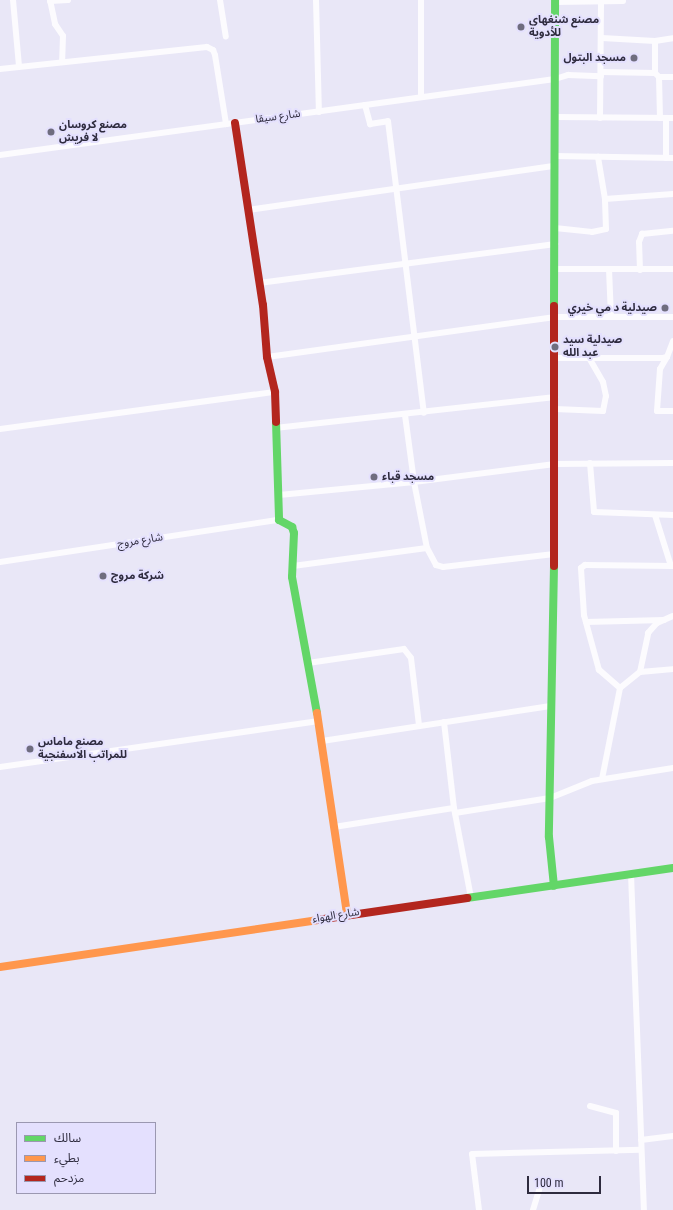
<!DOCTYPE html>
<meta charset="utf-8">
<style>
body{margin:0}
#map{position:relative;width:673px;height:1210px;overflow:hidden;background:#e9e7f7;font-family:"Roboto Condensed","Noto Sans Arabic",sans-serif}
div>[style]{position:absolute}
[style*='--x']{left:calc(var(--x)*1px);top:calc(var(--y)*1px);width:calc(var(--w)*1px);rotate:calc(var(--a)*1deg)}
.street>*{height:6px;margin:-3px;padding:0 3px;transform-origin:3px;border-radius:3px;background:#fcfbfe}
.fast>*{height:8px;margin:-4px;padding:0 4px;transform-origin:4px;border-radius:4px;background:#63d668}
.slow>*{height:8px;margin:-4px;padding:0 4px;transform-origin:4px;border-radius:4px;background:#ff974d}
.jam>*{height:8px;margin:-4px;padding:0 4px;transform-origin:4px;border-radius:4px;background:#b3261e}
.dots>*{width:11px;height:11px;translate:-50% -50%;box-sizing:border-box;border:2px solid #e4e0fe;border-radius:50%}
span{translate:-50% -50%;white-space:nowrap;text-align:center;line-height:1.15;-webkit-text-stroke:4px #e4e0fe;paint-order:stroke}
.poi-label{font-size:11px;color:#2e2b3e;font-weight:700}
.left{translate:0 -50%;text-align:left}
.right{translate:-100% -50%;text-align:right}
.street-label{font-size:11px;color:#2e2b3e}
.legend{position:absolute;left:16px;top:1122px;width:140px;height:72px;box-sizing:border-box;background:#e4e0fe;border:1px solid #9b98b1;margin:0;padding:5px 7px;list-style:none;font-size:12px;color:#2e2b3e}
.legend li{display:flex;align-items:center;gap:8px;height:20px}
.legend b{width:20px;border:1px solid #9b98b1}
.scale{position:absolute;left:527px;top:1176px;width:74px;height:18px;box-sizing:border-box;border:2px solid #2e2b3e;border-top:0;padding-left:5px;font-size:12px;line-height:14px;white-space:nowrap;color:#2e2b3e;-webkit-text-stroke:3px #e4e0fe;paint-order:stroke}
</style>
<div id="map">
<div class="street">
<div style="--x:13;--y:0;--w:66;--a:84.8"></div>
<div style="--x:50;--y:0;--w:25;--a:78"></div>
<div style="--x:55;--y:24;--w:14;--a:56"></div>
<div style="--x:63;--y:36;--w:25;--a:92"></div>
<div style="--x:220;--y:0;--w:37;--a:81"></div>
<div style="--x:316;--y:0;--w:112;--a:88.5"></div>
<div style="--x:50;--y:1;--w:18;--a:-3"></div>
<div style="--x:555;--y:2;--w:68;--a:-0.8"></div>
<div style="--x:602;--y:38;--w:53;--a:3.2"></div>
<div style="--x:655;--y:41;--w:18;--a:-9"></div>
<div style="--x:655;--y:41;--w:32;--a:90"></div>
<div style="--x:655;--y:73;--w:6;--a:45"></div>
<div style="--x:659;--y:77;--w:41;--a:88.6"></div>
<div style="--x:0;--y:69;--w:208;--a:-6.1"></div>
<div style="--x:207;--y:47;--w:7;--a:27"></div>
<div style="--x:213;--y:50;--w:5;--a:68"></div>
<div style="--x:215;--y:55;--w:70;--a:80.9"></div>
<div style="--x:602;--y:72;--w:53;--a:1.1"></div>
<div style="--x:659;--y:77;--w:14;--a:0"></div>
<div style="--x:421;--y:97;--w:97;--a:-90"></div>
<div style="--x:365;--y:105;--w:20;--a:75"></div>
<div style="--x:370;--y:124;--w:18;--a:-9"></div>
<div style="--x:388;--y:121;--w:294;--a:83"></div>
<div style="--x:555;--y:117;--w:118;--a:0.5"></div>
<div style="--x:600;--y:118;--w:116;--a:-89.5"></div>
<div style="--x:666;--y:118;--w:40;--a:90"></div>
<div style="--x:0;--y:155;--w:560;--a:-7.8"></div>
<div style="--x:555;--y:79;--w:14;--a:-17"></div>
<div style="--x:568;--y:75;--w:33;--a:2"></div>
<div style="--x:555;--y:156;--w:118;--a:1"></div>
<div style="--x:605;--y:199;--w:68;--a:-4.2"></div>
<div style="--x:248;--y:210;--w:310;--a:-8.2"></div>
<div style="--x:555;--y:228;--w:37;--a:6"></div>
<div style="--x:592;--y:232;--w:14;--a:-12"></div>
<div style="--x:606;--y:229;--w:30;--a:-92"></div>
<div style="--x:605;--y:199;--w:43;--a:-99.5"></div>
<div style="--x:555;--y:269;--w:118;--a:0"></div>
<div style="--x:609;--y:269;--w:48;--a:87.6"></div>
<div style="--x:640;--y:270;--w:28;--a:-92"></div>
<div style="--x:639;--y:242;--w:9;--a:-69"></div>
<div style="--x:642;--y:234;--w:31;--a:-6"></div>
<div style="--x:259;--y:283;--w:299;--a:-7.5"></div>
<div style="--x:267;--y:357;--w:291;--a:-7.9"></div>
<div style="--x:555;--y:317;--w:118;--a:0"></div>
<div style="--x:667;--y:357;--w:14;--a:120"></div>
<div style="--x:660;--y:369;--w:42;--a:94.1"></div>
<div style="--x:657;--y:411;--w:16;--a:0"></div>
<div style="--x:555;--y:358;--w:108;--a:0"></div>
<div style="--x:663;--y:358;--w:4;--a:-14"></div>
<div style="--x:667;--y:357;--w:17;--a:-69"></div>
<div style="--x:555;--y:409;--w:48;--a:2.4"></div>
<div style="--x:603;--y:411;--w:15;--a:-79"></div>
<div style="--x:606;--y:396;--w:14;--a:-102"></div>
<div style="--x:603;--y:382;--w:28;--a:-120"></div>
<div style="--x:405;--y:415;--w:68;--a:82.3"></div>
<div style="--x:414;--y:482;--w:67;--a:78.9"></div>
<div style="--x:427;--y:548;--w:19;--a:62"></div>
<div style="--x:436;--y:565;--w:7;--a:16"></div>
<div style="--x:443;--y:567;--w:112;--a:-6.7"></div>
<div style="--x:275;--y:428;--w:282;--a:-6.3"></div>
<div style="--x:0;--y:429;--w:277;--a:-7.7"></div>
<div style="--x:590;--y:463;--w:49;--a:85.3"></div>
<div style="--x:594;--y:512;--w:79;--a:2.2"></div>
<div style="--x:279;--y:495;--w:136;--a:-5.5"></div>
<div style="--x:414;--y:482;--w:142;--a:-7.3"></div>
<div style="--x:555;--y:464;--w:118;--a:-0.5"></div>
<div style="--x:655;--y:515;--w:53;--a:72.6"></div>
<div style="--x:0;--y:562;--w:282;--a:-8.6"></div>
<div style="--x:293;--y:566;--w:135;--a:-7.7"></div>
<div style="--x:586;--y:622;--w:78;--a:-1.5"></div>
<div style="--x:308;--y:663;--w:97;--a:-8.3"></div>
<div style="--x:404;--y:649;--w:11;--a:52"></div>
<div style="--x:411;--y:658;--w:67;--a:83.2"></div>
<div style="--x:640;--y:672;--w:40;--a:-78"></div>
<div style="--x:648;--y:633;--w:13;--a:-48"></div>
<div style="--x:657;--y:623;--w:17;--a:-24"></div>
<div style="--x:620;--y:688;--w:28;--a:-139"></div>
<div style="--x:599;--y:670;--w:57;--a:-105.3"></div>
<div style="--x:584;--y:615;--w:47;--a:-93.7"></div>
<div style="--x:581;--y:568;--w:5;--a:-37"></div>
<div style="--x:585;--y:565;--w:88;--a:0.7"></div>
<div style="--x:444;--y:722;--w:87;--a:83.4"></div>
<div style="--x:454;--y:808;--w:92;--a:79.3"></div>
<div style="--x:322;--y:741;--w:231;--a:-8.7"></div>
<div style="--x:0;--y:767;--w:322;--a:-8.2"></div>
<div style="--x:602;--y:779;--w:93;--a:-78.8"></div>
<div style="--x:620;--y:688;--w:26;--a:-39"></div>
<div style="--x:640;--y:672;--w:33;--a:-5"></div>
<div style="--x:455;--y:813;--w:96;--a:-9"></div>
<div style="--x:550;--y:798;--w:45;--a:-22"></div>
<div style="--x:592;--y:781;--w:82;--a:-9.1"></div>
<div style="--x:334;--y:827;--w:121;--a:-9"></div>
<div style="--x:631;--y:874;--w:336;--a:87.8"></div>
<div style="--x:590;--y:1106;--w:27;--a:15"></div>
<div style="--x:616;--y:1113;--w:38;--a:90"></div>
<div style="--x:641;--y:1140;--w:32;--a:-7"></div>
<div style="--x:479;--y:1210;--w:56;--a:-97.1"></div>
<div style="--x:472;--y:1154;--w:169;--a:-1.4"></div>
<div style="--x:533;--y:1210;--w:27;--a:-73"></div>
</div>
<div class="fast">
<div style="--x:554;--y:306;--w:306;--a:-89.8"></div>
<div style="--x:276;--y:422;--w:98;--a:88.2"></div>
<div style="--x:279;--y:520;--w:15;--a:28"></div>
<div style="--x:292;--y:527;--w:6;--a:72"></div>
<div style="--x:294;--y:533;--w:44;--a:92.6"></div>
<div style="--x:292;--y:577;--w:138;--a:79.6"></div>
<div style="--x:554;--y:566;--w:271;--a:91.1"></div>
<div style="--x:549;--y:837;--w:49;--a:84.2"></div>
<div style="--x:467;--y:898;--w:208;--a:-8.3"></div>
</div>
<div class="slow">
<div style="--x:317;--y:713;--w:203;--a:81.5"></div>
<div style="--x:0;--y:967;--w:320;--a:-8.4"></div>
</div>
<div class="jam">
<div style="--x:235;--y:123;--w:184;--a:81.3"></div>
<div style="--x:263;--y:305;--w:52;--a:85.6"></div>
<div style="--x:267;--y:357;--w:36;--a:77"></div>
<div style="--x:275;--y:392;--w:30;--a:88"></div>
<div style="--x:554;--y:566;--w:260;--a:-90"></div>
<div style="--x:317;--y:920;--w:152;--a:-8.3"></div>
</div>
<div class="dots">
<div style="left:521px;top:27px;background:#6f6d7f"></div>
<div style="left:634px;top:58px;background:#6f6d7f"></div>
<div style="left:51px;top:132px;background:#6f6d7f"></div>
<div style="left:665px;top:308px;background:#6f6d7f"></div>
<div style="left:555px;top:347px;background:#6f6d7f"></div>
<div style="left:374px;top:477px;background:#6f6d7f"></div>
<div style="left:103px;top:576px;background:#6f6d7f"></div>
<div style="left:30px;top:749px;background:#6f6d7f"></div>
</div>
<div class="poi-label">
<span class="left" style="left:529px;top:27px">مصنع شنغهاي<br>للأدوية</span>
<span class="right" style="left:626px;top:58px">مسجد البتول</span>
<span class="left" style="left:59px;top:132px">مصنع كروسان<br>لا فريش</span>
<span class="right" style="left:657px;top:308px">صيدلية د مي خيري</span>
<span class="left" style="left:563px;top:347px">صيدلية سيد<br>عبد الله</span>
<span class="left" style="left:382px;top:477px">مسجد قباء</span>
<span class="left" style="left:111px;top:576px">شركة مروج</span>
<span class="left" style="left:38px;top:749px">مصنع ماماس<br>للمراتب الاسفنجية</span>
</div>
<div class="street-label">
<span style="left:278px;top:117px;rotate:-8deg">شارع سيقا</span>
<span style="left:140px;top:541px;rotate:-9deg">شارع مروج</span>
<span style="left:336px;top:916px;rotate:-9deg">شارع الهواء</span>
</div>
<ul class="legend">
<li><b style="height:5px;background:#63d668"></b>سالك</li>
<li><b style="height:5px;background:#ff974d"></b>بطيء</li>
<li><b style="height:5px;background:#b3261e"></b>مزدحم</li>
</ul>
<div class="scale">100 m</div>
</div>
